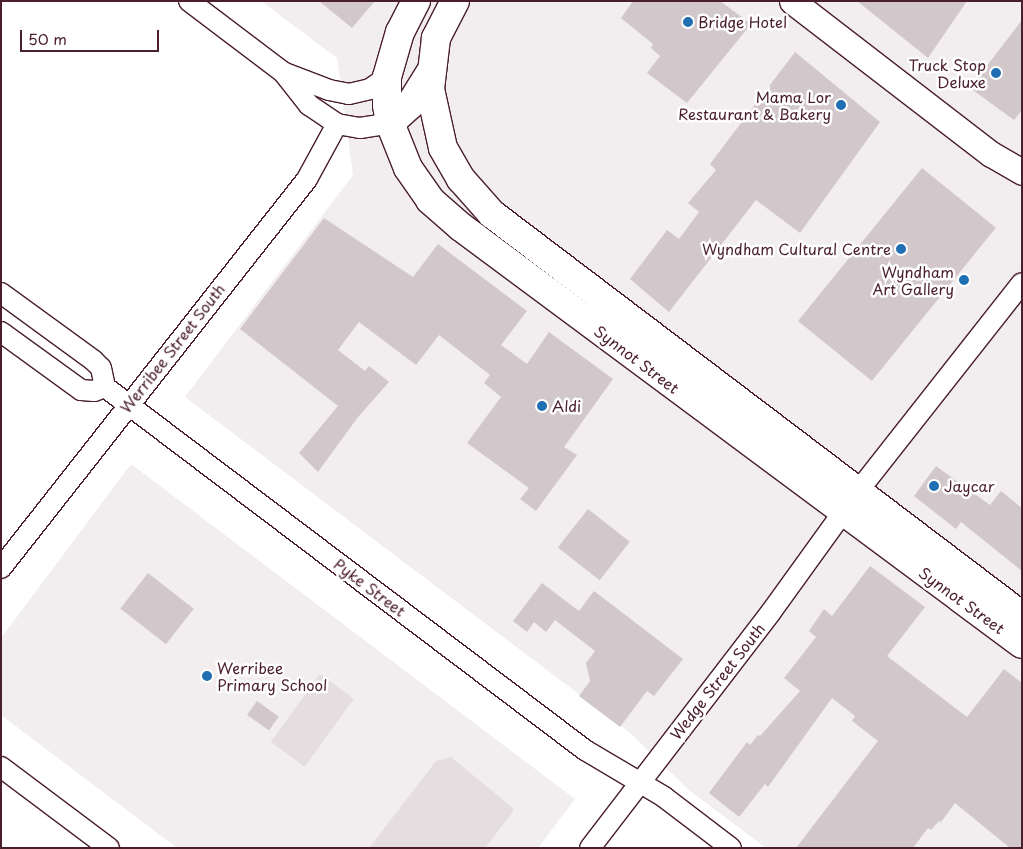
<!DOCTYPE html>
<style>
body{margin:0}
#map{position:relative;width:1023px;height:849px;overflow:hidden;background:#fff;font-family:"Playpen Sans",sans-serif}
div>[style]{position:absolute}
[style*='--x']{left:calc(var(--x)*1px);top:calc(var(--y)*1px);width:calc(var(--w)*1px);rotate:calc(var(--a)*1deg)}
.built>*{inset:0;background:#f2eeef}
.green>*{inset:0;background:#e5dee0;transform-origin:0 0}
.building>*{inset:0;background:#d2c7cb;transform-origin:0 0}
.roads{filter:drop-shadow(1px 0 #4a1f2b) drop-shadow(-1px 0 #4a1f2b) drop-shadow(0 1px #4a1f2b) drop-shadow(0 -1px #4a1f2b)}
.minor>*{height:20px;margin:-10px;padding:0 10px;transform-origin:10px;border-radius:10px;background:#fff}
.tertiary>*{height:25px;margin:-12.5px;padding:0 12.5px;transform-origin:12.5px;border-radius:12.5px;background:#fff}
.trunk>*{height:28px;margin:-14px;padding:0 14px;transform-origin:14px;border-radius:14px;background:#fff}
.dots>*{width:14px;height:14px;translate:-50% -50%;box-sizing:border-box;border:2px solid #fff;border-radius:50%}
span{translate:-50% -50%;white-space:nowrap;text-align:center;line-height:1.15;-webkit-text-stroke:5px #fff;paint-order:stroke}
.poi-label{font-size:15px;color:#4a1f2b}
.left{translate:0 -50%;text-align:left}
.right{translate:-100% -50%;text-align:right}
.street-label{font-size:15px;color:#4a1f2b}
.frame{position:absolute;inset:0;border:2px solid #4a1f2b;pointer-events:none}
.scale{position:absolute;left:20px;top:30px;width:139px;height:22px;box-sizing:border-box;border:2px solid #4a1f2b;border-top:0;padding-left:6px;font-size:15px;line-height:18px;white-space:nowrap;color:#4a1f2b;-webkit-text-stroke:4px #fff;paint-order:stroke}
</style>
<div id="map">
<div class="built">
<div style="clip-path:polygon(261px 1px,1022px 1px,1022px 848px,766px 848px,690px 791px,629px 732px,185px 397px,353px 175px,337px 58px)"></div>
<div style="clip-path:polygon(131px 464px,575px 799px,538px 848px,177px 848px,1px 715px,1px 638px)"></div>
</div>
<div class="green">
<div style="left:320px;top:674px;width:42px;height:84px;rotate:36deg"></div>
<div style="clip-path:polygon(451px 757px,513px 808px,513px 812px,485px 848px,369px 848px,436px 761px)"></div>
</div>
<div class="building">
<div style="clip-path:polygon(319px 1px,375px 1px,352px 28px)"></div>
<div style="clip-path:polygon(633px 1px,720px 1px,751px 24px,687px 103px,647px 73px,660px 56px,651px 48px,653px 44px,621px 18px)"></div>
<div style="clip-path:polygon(857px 1px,967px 1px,928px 58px)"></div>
<div style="clip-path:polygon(1022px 20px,1022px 110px,1014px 120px,970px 88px)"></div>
<div style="clip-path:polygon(795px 52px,880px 122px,800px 233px,756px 200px,669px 312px,630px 279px,667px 230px,679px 239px,699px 212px,688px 203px,716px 170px,710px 164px)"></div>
<div style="left:922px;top:168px;width:95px;height:197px;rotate:39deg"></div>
<div style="clip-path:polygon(324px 218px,413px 277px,438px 244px,527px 311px,501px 345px,527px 364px,549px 332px,613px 379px,564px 447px,577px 455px,536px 511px,520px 499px,529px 488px,467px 443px,501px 397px,484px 383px,490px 375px,439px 335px,416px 365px,359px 322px,338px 350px,365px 371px,369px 366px,389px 382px,358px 417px,318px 472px,299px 453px,338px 406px,240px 329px)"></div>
<div style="clip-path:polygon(936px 466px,990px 505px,1001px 491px,1022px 508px,1022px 571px,961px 522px,956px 529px,914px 496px)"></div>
<div style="left:588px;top:509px;width:53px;height:49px;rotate:38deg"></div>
<div style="clip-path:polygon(870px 566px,925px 607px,887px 656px,967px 717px,1004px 669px,1022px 683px,1022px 848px,1010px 848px,955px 803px,941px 822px,939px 821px,931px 830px,928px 828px,913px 848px,796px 848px,878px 741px,852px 721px,855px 716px,832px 698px,768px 787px,765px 784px,739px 817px,709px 793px,747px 742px,750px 745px,758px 735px,760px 736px,800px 691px,784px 678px,816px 637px,809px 631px,824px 609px,832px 616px)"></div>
<div style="left:148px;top:573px;width:58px;height:45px;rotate:38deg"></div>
<div style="clip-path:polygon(542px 583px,579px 611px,594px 591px,683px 659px,654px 696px,647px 691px,620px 727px,579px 696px,590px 681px,586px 663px,595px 651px,555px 620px,546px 632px,534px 622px,527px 632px,513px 621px)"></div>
<div style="left:257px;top:701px;width:27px;height:17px;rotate:36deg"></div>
</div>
<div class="roads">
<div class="minor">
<div style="--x:189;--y:1;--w:118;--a:37.1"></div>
<div style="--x:283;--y:72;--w:42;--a:51.8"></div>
<div style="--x:309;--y:105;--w:34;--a:34"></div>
<div style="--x:337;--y:124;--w:23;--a:10"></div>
<div style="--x:360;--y:128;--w:30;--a:-9"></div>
<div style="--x:285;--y:73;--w:47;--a:21.1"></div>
<div style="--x:329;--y:90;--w:20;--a:11"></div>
<div style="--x:349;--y:94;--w:22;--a:-13"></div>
<div style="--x:370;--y:89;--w:21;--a:-35"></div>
<div style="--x:1;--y:293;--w:114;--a:36.1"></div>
<div style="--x:93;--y:360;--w:11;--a:45"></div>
<div style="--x:101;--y:368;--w:19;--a:78"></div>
<div style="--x:1;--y:332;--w:99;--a:35.9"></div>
<div style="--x:81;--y:390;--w:13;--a:4"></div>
<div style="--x:94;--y:391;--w:12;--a:-20"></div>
<div style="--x:105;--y:387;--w:602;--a:37.1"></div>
<div style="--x:585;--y:750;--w:92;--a:30.7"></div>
<div style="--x:664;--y:797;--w:84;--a:37.3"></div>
<div style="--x:859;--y:490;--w:263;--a:-51.8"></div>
<div style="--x:1;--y:568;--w:495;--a:-51.8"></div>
<div style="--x:307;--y:179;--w:63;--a:-61.4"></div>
<div style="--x:1;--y:767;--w:135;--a:36.9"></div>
<div style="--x:590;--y:848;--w:297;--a:-52.5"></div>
<div style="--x:771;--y:612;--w:123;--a:-54.2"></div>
</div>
<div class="tertiary">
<div style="--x:792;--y:1;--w:251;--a:37.6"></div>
<div style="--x:991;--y:154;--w:36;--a:30"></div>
</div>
<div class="trunk">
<div style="--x:416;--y:1;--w:35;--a:117"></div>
<div style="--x:400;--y:32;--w:47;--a:106.1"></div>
<div style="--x:387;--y:77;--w:28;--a:90"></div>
<div style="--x:387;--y:105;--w:18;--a:81"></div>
<div style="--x:390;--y:123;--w:48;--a:68.2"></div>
<div style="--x:408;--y:168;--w:39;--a:55"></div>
<div style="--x:430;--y:200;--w:41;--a:41.1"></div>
<div style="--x:461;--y:227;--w:699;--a:36.62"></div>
<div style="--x:455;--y:1;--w:42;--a:117.2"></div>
<div style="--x:436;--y:38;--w:51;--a:96.7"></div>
<div style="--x:430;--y:89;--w:60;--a:77.6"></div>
<div style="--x:443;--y:148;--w:36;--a:60"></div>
<div style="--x:461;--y:179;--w:47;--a:48.5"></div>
<div style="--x:492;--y:214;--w:665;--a:37.18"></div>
<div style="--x:390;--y:123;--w:27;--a:-42"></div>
<div style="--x:410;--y:105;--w:38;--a:-58"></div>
</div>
</div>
<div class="dots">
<div style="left:688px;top:22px;background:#1f6fb2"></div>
<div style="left:996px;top:73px;background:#1f6fb2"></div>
<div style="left:841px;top:105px;background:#1f6fb2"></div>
<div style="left:901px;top:249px;background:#1f6fb2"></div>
<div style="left:964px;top:280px;background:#1f6fb2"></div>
<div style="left:542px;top:406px;background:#1f6fb2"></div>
<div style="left:934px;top:486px;background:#1f6fb2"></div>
<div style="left:207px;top:676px;background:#1f6fb2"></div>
</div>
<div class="poi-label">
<span class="left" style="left:698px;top:22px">Bridge Hotel</span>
<span class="right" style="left:986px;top:73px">Truck Stop<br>Deluxe</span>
<span class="right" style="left:831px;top:105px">Mama Lor<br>Restaurant &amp; Bakery</span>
<span class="right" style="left:891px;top:249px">Wyndham Cultural Centre</span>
<span class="right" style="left:954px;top:280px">Wyndham<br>Art Gallery</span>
<span class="left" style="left:552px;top:406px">Aldi</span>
<span class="left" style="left:944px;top:486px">Jaycar</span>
<span class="left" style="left:217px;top:676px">Werribee<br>Primary School</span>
</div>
<div class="street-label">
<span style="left:172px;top:348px;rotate:-52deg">Werribee Street South</span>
<span style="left:637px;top:359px;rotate:37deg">Synnot Street</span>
<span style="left:370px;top:587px;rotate:37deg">Pyke Street</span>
<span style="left:962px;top:600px;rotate:36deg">Synnot Street</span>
<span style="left:717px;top:681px;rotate:-52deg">Wedge Street South</span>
</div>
<div class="frame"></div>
<div class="scale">50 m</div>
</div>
